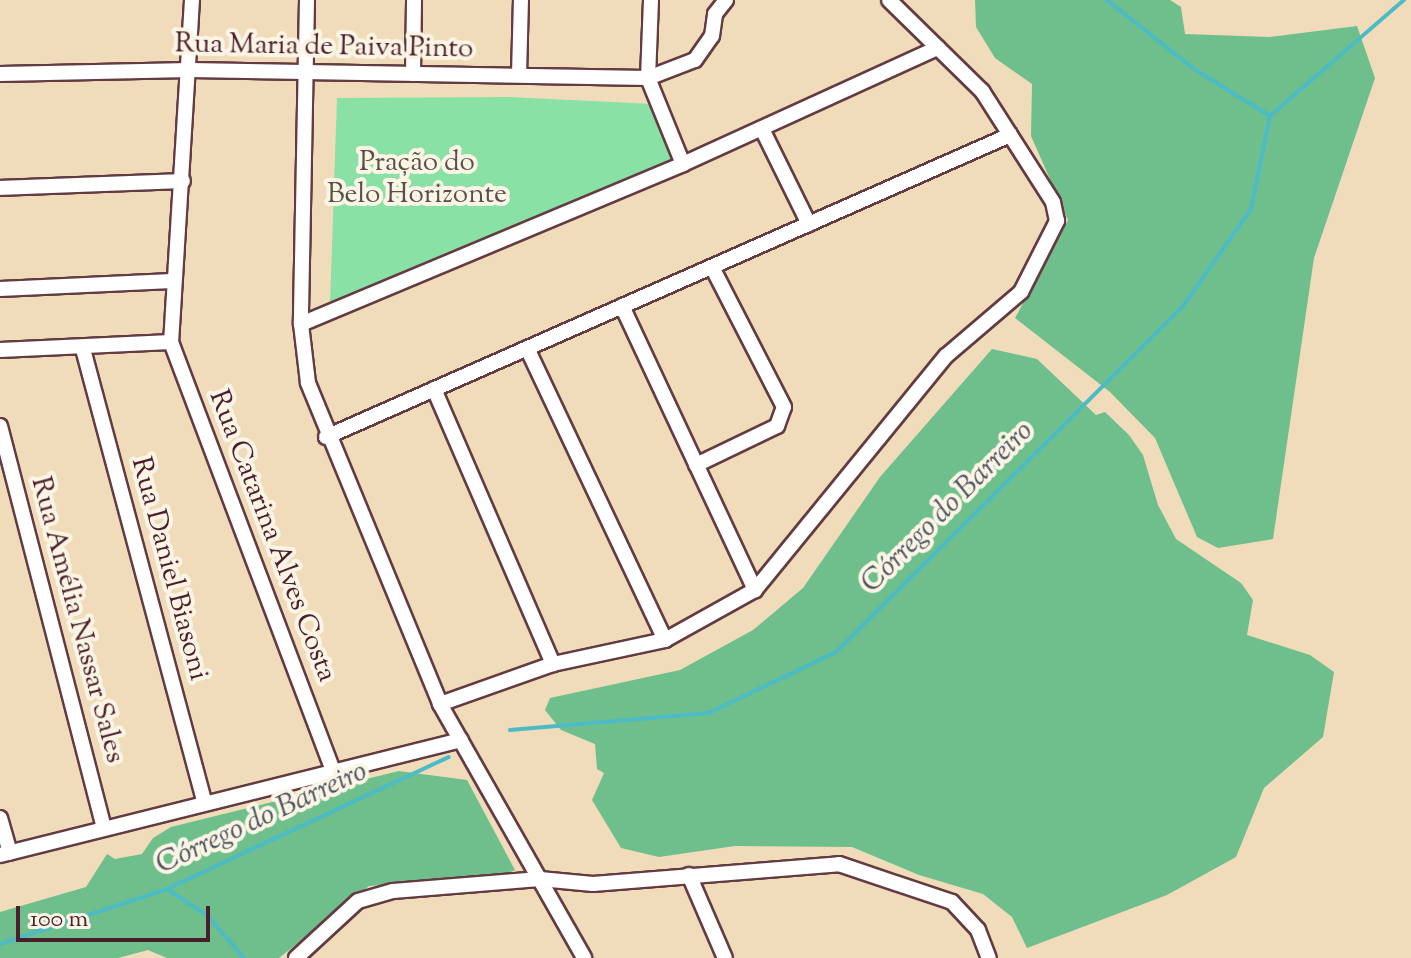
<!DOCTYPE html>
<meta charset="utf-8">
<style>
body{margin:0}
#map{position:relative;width:1411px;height:958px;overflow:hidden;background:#f0dcbb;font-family:"Sorts Mill Goudy",serif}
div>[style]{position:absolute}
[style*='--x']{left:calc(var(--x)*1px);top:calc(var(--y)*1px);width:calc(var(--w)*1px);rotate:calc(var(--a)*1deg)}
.green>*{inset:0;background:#89e1a6}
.forest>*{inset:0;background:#6ebf8b}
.stream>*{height:4px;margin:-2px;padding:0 2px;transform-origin:2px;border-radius:2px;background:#4dbbc5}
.roads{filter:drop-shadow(2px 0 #633b41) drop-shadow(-2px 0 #633b41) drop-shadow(0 2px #633b41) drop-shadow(0 -2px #633b41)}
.minor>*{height:14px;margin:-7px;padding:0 7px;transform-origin:7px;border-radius:7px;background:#fff}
span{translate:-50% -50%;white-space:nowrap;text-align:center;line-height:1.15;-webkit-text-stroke:8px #fcf5e5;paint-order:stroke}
.street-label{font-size:28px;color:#4a1f2b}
.park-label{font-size:28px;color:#5a504a}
.water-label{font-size:30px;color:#4b5661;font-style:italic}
.scale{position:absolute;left:16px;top:906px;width:194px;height:36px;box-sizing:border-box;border:4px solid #4a1f2b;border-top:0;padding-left:10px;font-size:24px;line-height:28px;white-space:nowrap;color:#4a1f2b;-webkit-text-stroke:6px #fcf5e5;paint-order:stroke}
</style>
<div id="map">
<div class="green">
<div style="clip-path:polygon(507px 97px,653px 104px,677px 160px,330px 304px,337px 98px)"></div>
</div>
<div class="forest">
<div style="clip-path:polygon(975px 0,1170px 0,1181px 7px,1185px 34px,1269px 37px,1357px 26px,1375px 78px,1314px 258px,1273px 539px,1218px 548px,1197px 537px,1155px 438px,1110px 392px,1015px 318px,1068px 220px,1031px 136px,1032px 84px,995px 58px,976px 27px)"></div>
<div style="clip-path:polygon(992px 349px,1037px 359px,1096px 415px,1105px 412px,1129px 435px,1143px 455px,1158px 505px,1176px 539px,1241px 583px,1253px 600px,1247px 635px,1310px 655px,1334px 672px,1323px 737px,1264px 788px,1236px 857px,1167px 895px,1027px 948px,1012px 917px,983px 894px,919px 875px,852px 847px,735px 846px,659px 857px,621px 848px,592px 800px,604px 773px,597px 769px,595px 744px,561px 730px,545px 710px,550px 698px,680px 670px,753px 630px,803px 588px,880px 477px)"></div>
<div style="clip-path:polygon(399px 771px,467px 780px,515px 870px,502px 876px,369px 886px,279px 958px,167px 958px,148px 950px,118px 958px,0 958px,0 912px,86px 887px,107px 854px,115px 859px,142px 854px,153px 838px,171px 827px)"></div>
</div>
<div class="stream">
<div style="--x:1107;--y:0;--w:111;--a:38.4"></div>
<div style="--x:1194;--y:69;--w:89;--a:31.7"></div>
<div style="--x:1270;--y:116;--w:177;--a:-40.9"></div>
<div style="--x:510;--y:730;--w:200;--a:-4.9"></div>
<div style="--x:709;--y:713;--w:141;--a:-25.7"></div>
<div style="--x:836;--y:652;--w:490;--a:-44.9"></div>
<div style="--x:1183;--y:306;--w:118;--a:-55"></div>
<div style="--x:1251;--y:209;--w:95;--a:-78.5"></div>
<div style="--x:167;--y:889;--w:49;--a:33.4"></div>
<div style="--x:208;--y:916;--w:55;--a:49.4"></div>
<div style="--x:0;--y:944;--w:176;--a:-18.2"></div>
<div style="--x:167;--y:889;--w:311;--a:-25.1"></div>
</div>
<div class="roads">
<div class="minor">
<div style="--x:192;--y:0;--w:343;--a:93.5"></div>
<div style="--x:171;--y:342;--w:456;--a:69.3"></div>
<div style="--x:307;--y:0;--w:324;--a:91.1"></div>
<div style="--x:301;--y:324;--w:59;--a:83.2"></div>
<div style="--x:308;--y:383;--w:347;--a:67.6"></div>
<div style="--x:440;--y:704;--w:292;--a:60.4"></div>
<div style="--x:651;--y:0;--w:78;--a:92.2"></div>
<div style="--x:648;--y:78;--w:93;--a:67.9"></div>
<div style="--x:0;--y:74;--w:190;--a:-1.2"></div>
<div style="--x:190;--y:70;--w:458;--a:1"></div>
<div style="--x:648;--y:78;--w:50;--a:-21"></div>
<div style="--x:695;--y:60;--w:29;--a:-55"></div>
<div style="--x:712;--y:36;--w:22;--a:-82"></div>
<div style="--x:715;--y:14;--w:18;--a:-52"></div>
<div style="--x:413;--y:74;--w:74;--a:-89.2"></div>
<div style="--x:519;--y:75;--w:75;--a:-88.5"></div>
<div style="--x:762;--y:129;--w:106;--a:63.7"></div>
<div style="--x:0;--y:188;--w:183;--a:-2.2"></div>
<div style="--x:0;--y:289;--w:172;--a:-2.7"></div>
<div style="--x:622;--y:306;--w:314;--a:64.9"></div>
<div style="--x:301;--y:324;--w:414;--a:-22.7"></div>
<div style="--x:683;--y:164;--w:280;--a:-24.5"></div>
<div style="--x:527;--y:348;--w:323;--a:64.7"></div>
<div style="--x:83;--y:349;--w:469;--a:75"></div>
<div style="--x:0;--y:350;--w:171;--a:-2.7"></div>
<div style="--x:434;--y:389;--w:300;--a:66.6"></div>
<div style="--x:0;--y:426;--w:415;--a:75.5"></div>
<div style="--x:326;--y:437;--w:748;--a:-23.82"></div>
<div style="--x:696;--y:465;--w:90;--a:-25.7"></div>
<div style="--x:777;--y:426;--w:20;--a:-70"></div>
<div style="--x:784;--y:407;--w:157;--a:-117.2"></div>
<div style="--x:440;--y:704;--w:120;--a:-19.5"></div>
<div style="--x:553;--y:664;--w:115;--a:-12.1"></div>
<div style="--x:665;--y:640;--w:103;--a:-29.1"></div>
<div style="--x:755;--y:590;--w:302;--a:-50.8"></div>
<div style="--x:946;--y:356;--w:99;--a:-40.5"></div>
<div style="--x:1021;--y:292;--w:80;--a:-63.1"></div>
<div style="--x:1057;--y:221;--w:19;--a:-102"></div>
<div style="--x:1053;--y:202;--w:132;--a:-122.6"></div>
<div style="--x:982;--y:91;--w:130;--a:-135.6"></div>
<div style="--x:0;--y:818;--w:36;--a:74"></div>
<div style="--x:0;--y:855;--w:475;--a:-14"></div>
<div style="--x:689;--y:875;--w:90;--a:66.6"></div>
<div style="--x:296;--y:958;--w:84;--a:-42.6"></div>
<div style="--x:358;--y:901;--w:36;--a:-16"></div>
<div style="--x:393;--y:891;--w:147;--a:-4.7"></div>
<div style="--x:540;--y:879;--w:53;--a:5.4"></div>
<div style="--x:593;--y:884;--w:247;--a:-4.6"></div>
<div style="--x:839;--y:864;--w:119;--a:18.6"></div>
<div style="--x:952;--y:902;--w:38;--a:47"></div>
<div style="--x:978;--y:930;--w:30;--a:69"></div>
</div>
</div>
<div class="street-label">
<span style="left:324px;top:47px;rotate:1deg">Rua Maria de Paiva Pinto</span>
<span style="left:272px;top:536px;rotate:69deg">Rua Catarina Alves Costa</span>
<span style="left:169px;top:569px;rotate:75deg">Rua Daniel Biasoni</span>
<span style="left:77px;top:620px;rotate:75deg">Rua Amélia Nassar Sales</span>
</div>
<div class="park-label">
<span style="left:417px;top:179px">Pração do<br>Belo Horizonte</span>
</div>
<div class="water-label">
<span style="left:948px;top:508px;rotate:-45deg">Córrego do Barreiro</span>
<span style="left:262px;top:819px;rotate:-25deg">Córrego do Barreiro</span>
</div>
<div class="scale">100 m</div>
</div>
